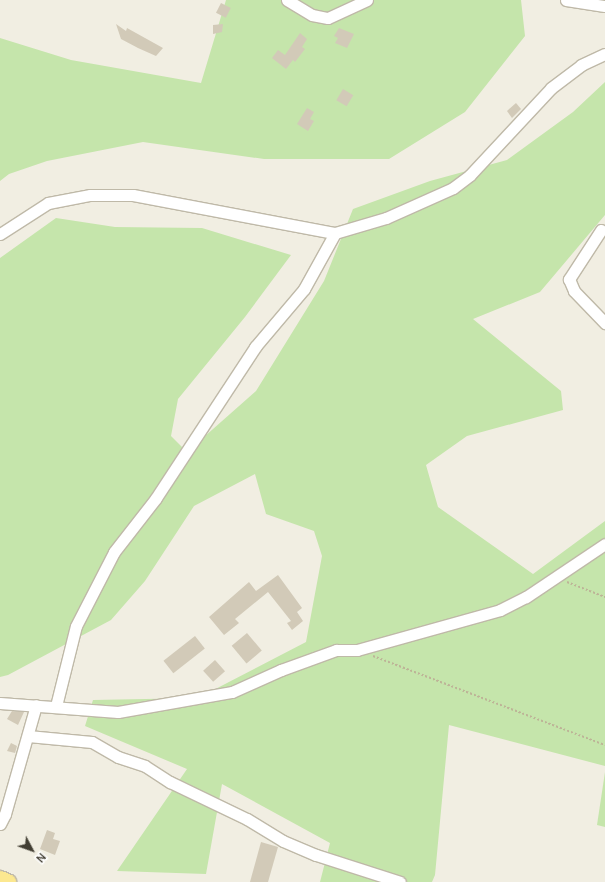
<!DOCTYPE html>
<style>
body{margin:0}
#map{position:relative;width:605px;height:882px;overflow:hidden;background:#f1eee2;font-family:Manrope,sans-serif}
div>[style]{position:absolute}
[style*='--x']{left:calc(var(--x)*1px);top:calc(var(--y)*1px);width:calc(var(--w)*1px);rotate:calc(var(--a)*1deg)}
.green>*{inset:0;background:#c5e5ab}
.building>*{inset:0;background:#d2cab8;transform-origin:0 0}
.path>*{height:2px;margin-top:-1px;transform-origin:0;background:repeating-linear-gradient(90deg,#bdb497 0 2px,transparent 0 4px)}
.roads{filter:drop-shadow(1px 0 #bfb9a8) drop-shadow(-1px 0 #bfb9a8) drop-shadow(0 1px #bfb9a8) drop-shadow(0 -1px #bfb9a8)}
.minor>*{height:11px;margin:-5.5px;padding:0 5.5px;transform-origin:5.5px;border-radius:5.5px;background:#fff}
.primary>*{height:17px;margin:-8.5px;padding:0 8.5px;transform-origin:8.5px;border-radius:8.5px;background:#fce890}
span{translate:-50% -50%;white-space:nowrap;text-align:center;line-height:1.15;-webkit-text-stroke:3.5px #fff;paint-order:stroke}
.north{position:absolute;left:12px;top:830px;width:40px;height:40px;-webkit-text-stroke:3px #fff;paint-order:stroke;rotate:131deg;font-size:11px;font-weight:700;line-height:16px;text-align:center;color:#423e33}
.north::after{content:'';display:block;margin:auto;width:14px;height:18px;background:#423e33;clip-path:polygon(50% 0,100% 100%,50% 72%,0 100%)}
</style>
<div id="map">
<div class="green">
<div style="clip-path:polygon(226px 0,521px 0,525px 36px,465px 112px,389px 159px,264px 159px,143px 142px,47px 161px,9px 174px,0 181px,0 38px,71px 60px,201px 83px)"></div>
<div style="clip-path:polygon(605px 82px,605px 215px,540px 292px,473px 319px,561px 391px,563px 410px,467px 436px,426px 465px,438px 507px,533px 574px,605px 521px,605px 766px,449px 725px,435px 875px,432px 882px,320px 882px,330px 843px,222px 784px,206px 874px,117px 871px,187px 769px,85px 726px,93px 700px,198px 698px,306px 642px,322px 556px,314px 531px,266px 514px,255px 474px,194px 506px,145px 581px,111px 620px,8px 675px,0 677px,0 258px,56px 218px,115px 227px,202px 228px,291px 255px,245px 317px,178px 399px,171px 436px,187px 452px,256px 391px,324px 281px,353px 209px,430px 181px,507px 160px,573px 112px)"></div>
<div style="clip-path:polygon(605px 772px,605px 827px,597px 825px)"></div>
</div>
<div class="building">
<div style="left:221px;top:3px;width:11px;height:11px;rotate:27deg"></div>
<div style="clip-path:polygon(116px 24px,126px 31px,127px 28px,163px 48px,156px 56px,138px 48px,121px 39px)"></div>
<div style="clip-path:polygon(223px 24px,222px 32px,213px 34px,213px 25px)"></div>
<div style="clip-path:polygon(339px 28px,354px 34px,347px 48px,335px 43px,338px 38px,334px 36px)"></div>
<div style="clip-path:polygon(300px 33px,307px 39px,302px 47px,305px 49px,295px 62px,293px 60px,286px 69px,272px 58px,278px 50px,285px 55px)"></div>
<div style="left:343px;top:89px;width:12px;height:13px;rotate:31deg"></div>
<div style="clip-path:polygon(516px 103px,521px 109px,512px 118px,507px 111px)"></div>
<div style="clip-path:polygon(307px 108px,314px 112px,310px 119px,314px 121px,308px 131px,297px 124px)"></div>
<div style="clip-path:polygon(278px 575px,302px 608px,297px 612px,303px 621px,292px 630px,287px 623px,291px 621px,268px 592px,235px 619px,239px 623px,224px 635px,209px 617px,249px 582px,256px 591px)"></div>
<div style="left:247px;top:633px;width:23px;height:20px;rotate:50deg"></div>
<div style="left:195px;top:636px;width:16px;height:40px;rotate:52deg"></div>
<div style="left:215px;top:660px;width:15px;height:16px;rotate:48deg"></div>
<div style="clip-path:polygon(12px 711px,24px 712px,18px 725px,7px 719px)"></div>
<div style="clip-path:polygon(11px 743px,17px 746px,15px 753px,7px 751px)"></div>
<div style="clip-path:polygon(47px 830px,55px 833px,53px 839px,60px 841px,55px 855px,40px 849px)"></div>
<div style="clip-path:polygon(261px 842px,278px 847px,268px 882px,250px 882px)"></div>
</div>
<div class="path">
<div style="--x:567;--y:582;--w:41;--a:21.5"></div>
<div style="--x:373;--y:656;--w:248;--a:21"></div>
</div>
<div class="roads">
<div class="minor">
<div style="--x:287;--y:0;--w:29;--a:31"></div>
<div style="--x:312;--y:15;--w:16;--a:11"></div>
<div style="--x:328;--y:18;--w:43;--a:-24.8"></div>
<div style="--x:566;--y:0;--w:39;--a:9"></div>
<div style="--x:601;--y:230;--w:59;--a:123.1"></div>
<div style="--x:569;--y:279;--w:13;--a:67"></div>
<div style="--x:574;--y:291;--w:45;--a:45.9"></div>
<div style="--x:0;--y:234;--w:57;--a:-32.9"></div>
<div style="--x:48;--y:203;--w:43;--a:-10.8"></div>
<div style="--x:90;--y:195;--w:43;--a:0"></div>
<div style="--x:133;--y:195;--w:206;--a:10.7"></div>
<div style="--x:335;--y:233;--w:53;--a:-16.4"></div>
<div style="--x:386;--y:218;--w:73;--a:-24.1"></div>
<div style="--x:453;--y:188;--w:21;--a:-37"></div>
<div style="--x:470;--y:175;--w:119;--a:-47"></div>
<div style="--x:551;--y:88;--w:38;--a:-37"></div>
<div style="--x:581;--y:65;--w:26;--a:-25"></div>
<div style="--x:0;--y:703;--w:118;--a:4.4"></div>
<div style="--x:118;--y:712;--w:116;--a:-10"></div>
<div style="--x:232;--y:692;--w:54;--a:-24.2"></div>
<div style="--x:281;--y:670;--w:59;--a:-20"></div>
<div style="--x:336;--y:650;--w:21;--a:0"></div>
<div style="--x:357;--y:650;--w:148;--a:-15.6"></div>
<div style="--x:500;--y:610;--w:29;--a:-27"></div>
<div style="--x:526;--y:597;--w:95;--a:-33.9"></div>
<div style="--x:56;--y:706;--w:82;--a:-76"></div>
<div style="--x:76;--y:626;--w:83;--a:-62.8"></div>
<div style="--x:114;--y:552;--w:68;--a:-52.1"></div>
<div style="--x:156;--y:498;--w:181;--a:-56.7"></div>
<div style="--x:255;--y:347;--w:76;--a:-49.8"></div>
<div style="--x:304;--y:289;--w:64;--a:-61"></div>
<div style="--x:28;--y:736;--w:64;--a:5.4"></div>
<div style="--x:92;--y:742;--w:30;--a:30"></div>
<div style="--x:118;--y:757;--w:28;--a:18"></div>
<div style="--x:145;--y:766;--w:30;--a:33"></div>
<div style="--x:170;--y:782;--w:85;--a:25.7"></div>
<div style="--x:247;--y:819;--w:42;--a:31.4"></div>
<div style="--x:283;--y:841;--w:36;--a:23"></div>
<div style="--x:316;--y:855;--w:88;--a:17.8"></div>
<div style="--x:0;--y:824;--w:11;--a:-63"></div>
<div style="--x:5;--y:814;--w:113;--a:-74.1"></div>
</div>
<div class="primary">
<div style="--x:0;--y:879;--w:8;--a:23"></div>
</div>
</div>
<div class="north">N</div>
</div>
